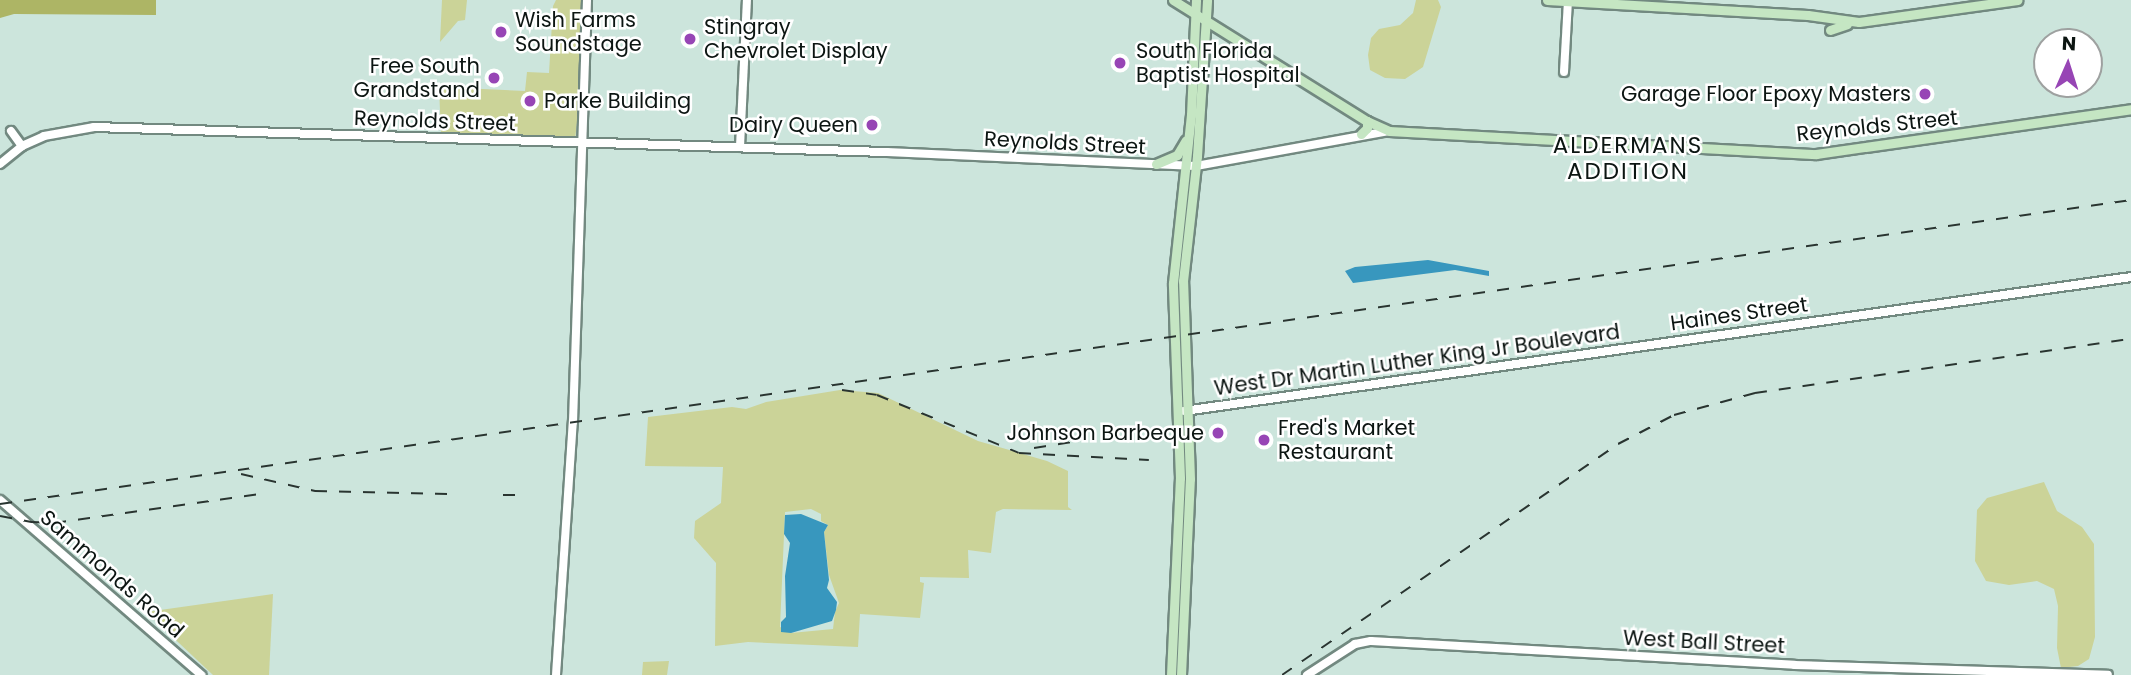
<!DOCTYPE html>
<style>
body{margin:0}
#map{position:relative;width:2131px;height:675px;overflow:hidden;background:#cce5dc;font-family:Poppins,sans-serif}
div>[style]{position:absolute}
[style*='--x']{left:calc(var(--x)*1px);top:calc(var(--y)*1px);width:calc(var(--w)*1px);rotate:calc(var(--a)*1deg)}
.green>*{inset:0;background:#cbd398}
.forest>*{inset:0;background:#adb565}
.water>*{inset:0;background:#3897be}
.roads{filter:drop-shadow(2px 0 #728980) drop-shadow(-2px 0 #728980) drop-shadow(0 2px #728980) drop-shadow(0 -2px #728980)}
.secondary>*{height:8px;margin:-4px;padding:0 4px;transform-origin:4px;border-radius:4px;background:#fff}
.primary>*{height:9px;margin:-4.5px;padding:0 4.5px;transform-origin:4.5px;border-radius:4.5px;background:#c5e6c3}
.rail>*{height:2px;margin-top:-1px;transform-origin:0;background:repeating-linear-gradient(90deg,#293430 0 12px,transparent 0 24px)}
.dots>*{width:19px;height:19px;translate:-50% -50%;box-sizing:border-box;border:4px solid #fff;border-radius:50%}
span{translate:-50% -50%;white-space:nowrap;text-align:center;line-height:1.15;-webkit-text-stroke:5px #fff;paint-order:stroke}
.poi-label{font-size:21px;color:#0c1512}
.left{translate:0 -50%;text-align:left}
.right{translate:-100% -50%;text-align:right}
.street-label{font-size:21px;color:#0c1512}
.neighbourhood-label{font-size:23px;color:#0c1512;letter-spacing:2px}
.north{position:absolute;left:2033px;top:28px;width:70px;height:70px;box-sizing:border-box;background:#fff;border:2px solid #9ea1a0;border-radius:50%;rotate:3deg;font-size:19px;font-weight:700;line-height:28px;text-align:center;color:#0c1512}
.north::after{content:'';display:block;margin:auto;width:24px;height:32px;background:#9745b5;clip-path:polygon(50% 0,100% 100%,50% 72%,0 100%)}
</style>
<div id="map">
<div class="green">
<div style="clip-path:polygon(442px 0,467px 0,465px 20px,458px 21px,440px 42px)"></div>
<div style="clip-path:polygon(556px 0,584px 0,582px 78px,575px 140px,441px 135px,439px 87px,525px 91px,527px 72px,549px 73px,553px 6px)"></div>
<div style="clip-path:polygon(1416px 0,1438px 0,1441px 7px,1423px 67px,1405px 79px,1385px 78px,1370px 70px,1368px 55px,1371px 38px,1379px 29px,1400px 25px,1413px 13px)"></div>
<div style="clip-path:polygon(evenodd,840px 390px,878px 393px,978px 441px,1047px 461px,1068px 471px,1068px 507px,1072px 510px,1003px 509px,996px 512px,991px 553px,968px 550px,969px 578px,920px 577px,920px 582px,924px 583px,920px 618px,860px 614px,858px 647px,748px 642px,715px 646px,716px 563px,694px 538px,695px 521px,721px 503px,723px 467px,645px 466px,648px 417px,732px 407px,746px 409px,766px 402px,840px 390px,811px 509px,821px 514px,821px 521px,828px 525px,824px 532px,829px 575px,839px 603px,835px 612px,833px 629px,791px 633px,780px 627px,785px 512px,811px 509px)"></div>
<div style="clip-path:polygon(2044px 482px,2057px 511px,2082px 527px,2094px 544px,2095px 637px,2089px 659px,2078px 666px,2061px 668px,2057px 648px,2058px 606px,2054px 589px,2037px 581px,2009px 585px,1986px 581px,1975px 561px,1977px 510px,1987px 498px)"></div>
<div style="clip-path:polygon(273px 594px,269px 675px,213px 675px,146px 612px)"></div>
<div style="clip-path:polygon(669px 661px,667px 675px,642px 675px,643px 662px)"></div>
</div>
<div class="forest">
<div style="clip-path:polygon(0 0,156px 0,156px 15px,14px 14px,0 18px)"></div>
</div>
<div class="water">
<div style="clip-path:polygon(1428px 260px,1489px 271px,1489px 276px,1455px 270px,1353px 283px,1345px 271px,1355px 267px)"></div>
<div style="clip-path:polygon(801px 514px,828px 525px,824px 532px,829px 580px,827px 588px,837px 602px,836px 610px,832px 621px,791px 633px,781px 632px,781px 622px,786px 617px,785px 576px,790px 543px,784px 534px,785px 515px)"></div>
</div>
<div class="roads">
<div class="secondary">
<div style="--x:1564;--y:72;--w:72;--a:-86.8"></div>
<div style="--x:11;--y:131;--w:19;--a:54"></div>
<div style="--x:740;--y:147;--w:147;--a:-87.3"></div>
<div style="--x:0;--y:164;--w:28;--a:-39"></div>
<div style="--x:22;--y:146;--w:24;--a:-24"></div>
<div style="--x:44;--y:136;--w:51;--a:-10.2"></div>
<div style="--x:94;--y:127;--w:793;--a:1.81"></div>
<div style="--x:887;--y:152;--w:309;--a:2.6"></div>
<div style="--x:1196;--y:166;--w:196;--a:-10.3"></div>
<div style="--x:1184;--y:411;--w:956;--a:-8.05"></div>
<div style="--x:0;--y:500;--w:267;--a:41"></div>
<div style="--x:556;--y:675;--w:254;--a:-86.2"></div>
<div style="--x:573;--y:422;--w:422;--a:-88.1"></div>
<div style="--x:1307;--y:675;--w:57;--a:-32.9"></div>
<div style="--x:1355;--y:644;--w:16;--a:-11"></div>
<div style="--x:1371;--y:641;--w:424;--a:3.2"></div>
<div style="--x:1794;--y:665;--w:314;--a:1.8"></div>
</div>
<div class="primary">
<div style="--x:1173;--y:0;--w:229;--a:32"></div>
<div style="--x:1367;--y:121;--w:24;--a:24"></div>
<div style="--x:1389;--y:131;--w:428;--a:3.1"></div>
<div style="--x:1816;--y:154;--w:318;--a:-8.1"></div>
<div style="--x:1547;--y:0;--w:261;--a:3.3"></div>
<div style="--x:1808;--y:15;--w:51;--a:7.8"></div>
<div style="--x:1859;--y:22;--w:160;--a:-7.9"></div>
<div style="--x:1830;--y:30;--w:18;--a:-19"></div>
<div style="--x:1361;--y:134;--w:8;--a:-45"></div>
<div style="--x:1367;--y:128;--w:7;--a:-90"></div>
<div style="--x:1156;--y:164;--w:23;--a:-23"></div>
<div style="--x:1177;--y:155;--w:17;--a:-59"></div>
<div style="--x:1171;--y:675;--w:197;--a:-87.4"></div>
<div style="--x:1180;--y:478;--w:195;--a:-92.1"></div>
<div style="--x:1173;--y:283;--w:169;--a:-83.9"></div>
<div style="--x:1191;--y:115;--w:115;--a:-87.5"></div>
<div style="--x:1181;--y:675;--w:196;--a:-87.4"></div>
<div style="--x:1190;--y:479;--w:198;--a:-92"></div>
<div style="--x:1183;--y:281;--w:126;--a:-83.6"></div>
<div style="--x:1197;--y:156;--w:156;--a:-86.3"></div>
</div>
</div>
<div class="rail">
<div style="--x:842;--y:390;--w:35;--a:8"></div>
<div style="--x:877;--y:395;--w:153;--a:22.2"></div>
<div style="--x:1019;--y:453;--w:130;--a:3.1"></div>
<div style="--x:1034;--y:448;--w:45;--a:-9"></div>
<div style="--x:241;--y:474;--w:76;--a:12.9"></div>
<div style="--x:315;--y:491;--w:133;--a:1.3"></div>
<div style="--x:503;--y:495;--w:14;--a:0"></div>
<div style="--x:0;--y:504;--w:2153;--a:-8.12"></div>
<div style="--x:0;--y:516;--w:32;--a:11"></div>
<div style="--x:31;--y:522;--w:23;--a:2"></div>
<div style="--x:54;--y:523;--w:215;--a:-8"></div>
<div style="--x:1282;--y:675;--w:408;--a:-34.5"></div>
<div style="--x:1618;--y:444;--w:63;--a:-27.4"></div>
<div style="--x:1674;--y:415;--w:84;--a:-15.2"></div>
<div style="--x:1755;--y:393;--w:380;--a:-8.2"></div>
</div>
<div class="dots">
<div style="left:501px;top:32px;background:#9745b5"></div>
<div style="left:690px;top:39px;background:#9745b5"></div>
<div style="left:1120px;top:63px;background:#9745b5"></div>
<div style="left:494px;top:78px;background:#9745b5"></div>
<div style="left:1925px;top:94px;background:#9745b5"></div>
<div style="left:530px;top:101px;background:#9745b5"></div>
<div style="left:872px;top:125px;background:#9745b5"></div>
<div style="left:1218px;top:433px;background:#9745b5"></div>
<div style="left:1264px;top:440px;background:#9745b5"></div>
</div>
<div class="poi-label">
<span class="left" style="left:515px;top:32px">Wish Farms<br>Soundstage</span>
<span class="left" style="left:704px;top:39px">Stingray<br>Chevrolet Display</span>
<span class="left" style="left:1136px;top:63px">South Florida<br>Baptist Hospital</span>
<span class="right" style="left:480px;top:78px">Free South<br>Grandstand</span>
<span class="right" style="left:1911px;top:94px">Garage Floor Epoxy Masters</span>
<span class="left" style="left:544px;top:101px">Parke Building</span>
<span class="right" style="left:858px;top:125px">Dairy Queen</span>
<span class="left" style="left:1278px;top:440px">Fred's Market<br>Restaurant</span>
<span class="right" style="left:1204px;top:433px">Johnson Barbeque</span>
</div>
<div class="street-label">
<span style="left:435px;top:121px;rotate:2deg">Reynolds Street</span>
<span style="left:1877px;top:126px;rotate:-6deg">Reynolds Street</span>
<span style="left:1065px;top:143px;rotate:3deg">Reynolds Street</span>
<span style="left:1739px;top:314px;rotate:-8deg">Haines Street</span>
<span style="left:1417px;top:360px;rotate:-8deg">West Dr Martin Luther King Jr Boulevard</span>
<span style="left:112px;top:574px;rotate:41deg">Sammonds Road</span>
<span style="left:1704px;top:642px;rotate:3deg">West Ball Street</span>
</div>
<div class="neighbourhood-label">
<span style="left:1628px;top:158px">ALDERMANS<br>ADDITION</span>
</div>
<div class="north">N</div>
</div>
